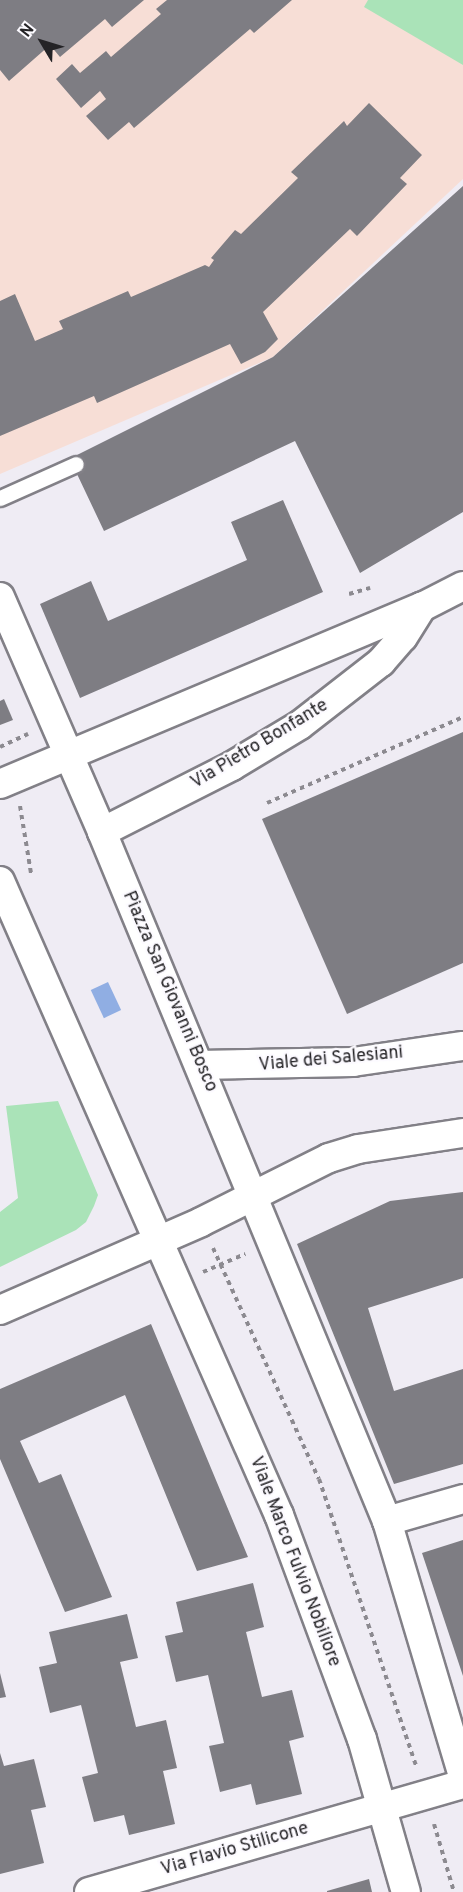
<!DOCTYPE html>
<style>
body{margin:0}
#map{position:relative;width:463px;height:1892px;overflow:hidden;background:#efecf4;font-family:Overpass,sans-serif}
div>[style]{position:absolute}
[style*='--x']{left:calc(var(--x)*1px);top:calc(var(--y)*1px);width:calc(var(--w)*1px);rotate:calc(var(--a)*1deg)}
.education>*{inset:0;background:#f7ded6}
.green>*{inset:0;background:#aae3b8}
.water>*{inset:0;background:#90aee3;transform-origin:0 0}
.building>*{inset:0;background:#7e7d83}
.path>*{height:4px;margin-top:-2px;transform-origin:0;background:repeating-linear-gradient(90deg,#8c8a90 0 4.5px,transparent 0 9px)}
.roads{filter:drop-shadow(2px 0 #828087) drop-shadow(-2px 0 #828087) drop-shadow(0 2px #828087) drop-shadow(0 -2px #828087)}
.lane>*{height:15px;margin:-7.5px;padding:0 7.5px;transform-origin:7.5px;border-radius:7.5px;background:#fff}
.street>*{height:28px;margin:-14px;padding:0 14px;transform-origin:14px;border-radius:14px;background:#fff}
span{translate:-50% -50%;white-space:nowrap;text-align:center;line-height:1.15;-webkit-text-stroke:4.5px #fcfaff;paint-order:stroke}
.street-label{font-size:18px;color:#242326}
.north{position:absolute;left:12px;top:12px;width:60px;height:60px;-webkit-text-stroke:4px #fcfaff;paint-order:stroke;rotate:308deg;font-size:16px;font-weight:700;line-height:24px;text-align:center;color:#242326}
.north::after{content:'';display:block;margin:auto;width:21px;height:27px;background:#242326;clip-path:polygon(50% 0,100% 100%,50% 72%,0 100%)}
</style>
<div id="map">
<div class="education">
<div style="clip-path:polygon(0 0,463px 0,463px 179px,273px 357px,0 474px)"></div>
</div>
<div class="green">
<div style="clip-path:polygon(368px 0,463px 0,463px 65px,364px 7px)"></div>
<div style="clip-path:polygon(58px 1101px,98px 1195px,94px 1206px,86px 1222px,76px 1230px,0 1267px,0 1212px,18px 1198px,6px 1106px)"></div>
</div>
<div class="water">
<div style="left:108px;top:982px;width:31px;height:19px;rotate:65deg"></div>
</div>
<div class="building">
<div style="clip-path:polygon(0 0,144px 0,112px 27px,105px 19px,60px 57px,50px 45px,9px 81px,0 70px)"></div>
<div style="clip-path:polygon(167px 0,292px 0,254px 33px,250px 29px,134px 128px,129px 122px,108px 140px,86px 116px,106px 99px,100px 91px,81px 108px,56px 79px,72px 64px,80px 73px,106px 51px,111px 57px,161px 14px,156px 9px)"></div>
<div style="clip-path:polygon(369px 103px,422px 155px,400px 178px,407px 184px,357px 236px,350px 229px,263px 312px,278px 339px,265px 352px,241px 364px,230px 344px,97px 403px,94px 396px,0 436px,0 301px,15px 294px,35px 341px,63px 329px,59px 321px,128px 291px,131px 297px,205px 265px,209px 267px,214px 260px,211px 258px,235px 230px,241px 234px,298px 178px,291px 172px,344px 121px,347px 126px)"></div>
<div style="clip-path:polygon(463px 186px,463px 512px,360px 573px,295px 441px,104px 531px,77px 474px,75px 456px,273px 357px)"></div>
<div style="clip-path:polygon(283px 500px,323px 592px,80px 698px,40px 604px,91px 581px,108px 621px,247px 560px,231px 522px)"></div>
<div style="clip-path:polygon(4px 699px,13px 720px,0 725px,0 701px)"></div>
<div style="clip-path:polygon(463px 732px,463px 963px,347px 1014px,262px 819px)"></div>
<div style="clip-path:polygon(463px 1192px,463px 1278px,368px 1308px,394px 1391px,463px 1369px,463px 1464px,394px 1484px,297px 1244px,390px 1201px)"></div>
<div style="clip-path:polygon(151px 1324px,248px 1557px,197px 1571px,125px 1395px,20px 1441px,39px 1483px,61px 1474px,112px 1597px,65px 1612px,0 1459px,0 1389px)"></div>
<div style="clip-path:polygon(463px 1540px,463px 1676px,422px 1553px)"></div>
<div style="clip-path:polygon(253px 1583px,264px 1627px,246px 1632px,262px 1697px,292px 1690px,304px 1737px,289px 1741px,302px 1794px,256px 1805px,251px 1784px,220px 1792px,209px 1746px,224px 1743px,208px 1675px,176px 1682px,165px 1636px,183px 1632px,176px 1602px)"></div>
<div style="clip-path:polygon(127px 1614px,138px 1658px,120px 1662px,136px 1727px,166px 1720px,177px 1768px,163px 1771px,175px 1824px,129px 1835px,124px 1815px,94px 1822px,82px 1777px,98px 1773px,81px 1705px,50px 1713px,39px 1667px,57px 1663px,49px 1632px)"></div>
<div style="clip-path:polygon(0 1673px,6px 1697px,0 1698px)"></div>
<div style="clip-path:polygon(0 1753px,4px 1766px,34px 1759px,46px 1807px,31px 1810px,44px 1863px,0 1874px)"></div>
<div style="clip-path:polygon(369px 1879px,372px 1892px,327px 1892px,327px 1891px)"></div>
</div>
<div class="path">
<div style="--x:349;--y:594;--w:22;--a:-16"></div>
<div style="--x:0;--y:747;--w:31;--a:-25"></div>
<div style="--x:267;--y:803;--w:214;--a:-23.7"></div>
<div style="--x:20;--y:806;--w:68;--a:80.7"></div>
<div style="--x:213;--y:1248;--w:254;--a:65.4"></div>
<div style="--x:319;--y:1479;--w:305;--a:71.3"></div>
<div style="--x:203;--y:1272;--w:46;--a:-23.2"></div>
<div style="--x:434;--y:1824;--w:71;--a:73.6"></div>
</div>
<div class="roads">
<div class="lane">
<div style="--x:0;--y:498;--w:83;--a:-24.1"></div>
</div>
<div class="street">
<div style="--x:0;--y:597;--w:256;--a:66.5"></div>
<div style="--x:102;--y:832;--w:746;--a:67.53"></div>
<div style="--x:387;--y:1521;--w:266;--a:73.4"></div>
<div style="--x:0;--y:784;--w:458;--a:-22.8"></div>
<div style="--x:102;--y:832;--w:146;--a:-26.9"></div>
<div style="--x:232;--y:766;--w:79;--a:-31.1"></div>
<div style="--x:300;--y:725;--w:103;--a:-37.9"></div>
<div style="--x:381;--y:662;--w:33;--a:-49"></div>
<div style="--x:403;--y:637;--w:36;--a:-58"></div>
<div style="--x:422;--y:607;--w:46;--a:-27.1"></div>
<div style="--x:0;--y:881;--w:693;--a:66.25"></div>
<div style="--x:279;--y:1515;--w:239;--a:69.7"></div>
<div style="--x:362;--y:1739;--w:159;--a:74"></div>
<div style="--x:199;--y:1065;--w:154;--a:-1.1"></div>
<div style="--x:353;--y:1062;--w:111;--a:-8.3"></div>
<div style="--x:0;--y:1310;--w:219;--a:-23.6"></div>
<div style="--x:201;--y:1222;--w:143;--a:-26.6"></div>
<div style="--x:329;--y:1158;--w:30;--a:-17"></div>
<div style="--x:358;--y:1149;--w:106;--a:-8.7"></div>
<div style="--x:387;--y:1521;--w:79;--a:-16.1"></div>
<div style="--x:89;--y:1892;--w:389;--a:-16.1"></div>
</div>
</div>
<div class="street-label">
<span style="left:260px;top:745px;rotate:-31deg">Via Pietro Bonfante</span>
<span style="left:169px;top:992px;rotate:67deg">Piazza San Giovanni Bosco</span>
<span style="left:331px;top:1060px;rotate:-5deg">Viale dei Salesiani</span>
<span style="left:294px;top:1562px;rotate:69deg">Viale Marco Fulvio Nobiliore</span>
<span style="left:235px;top:1850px;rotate:-16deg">Via Flavio Stilicone</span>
</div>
<div class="north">N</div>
</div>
